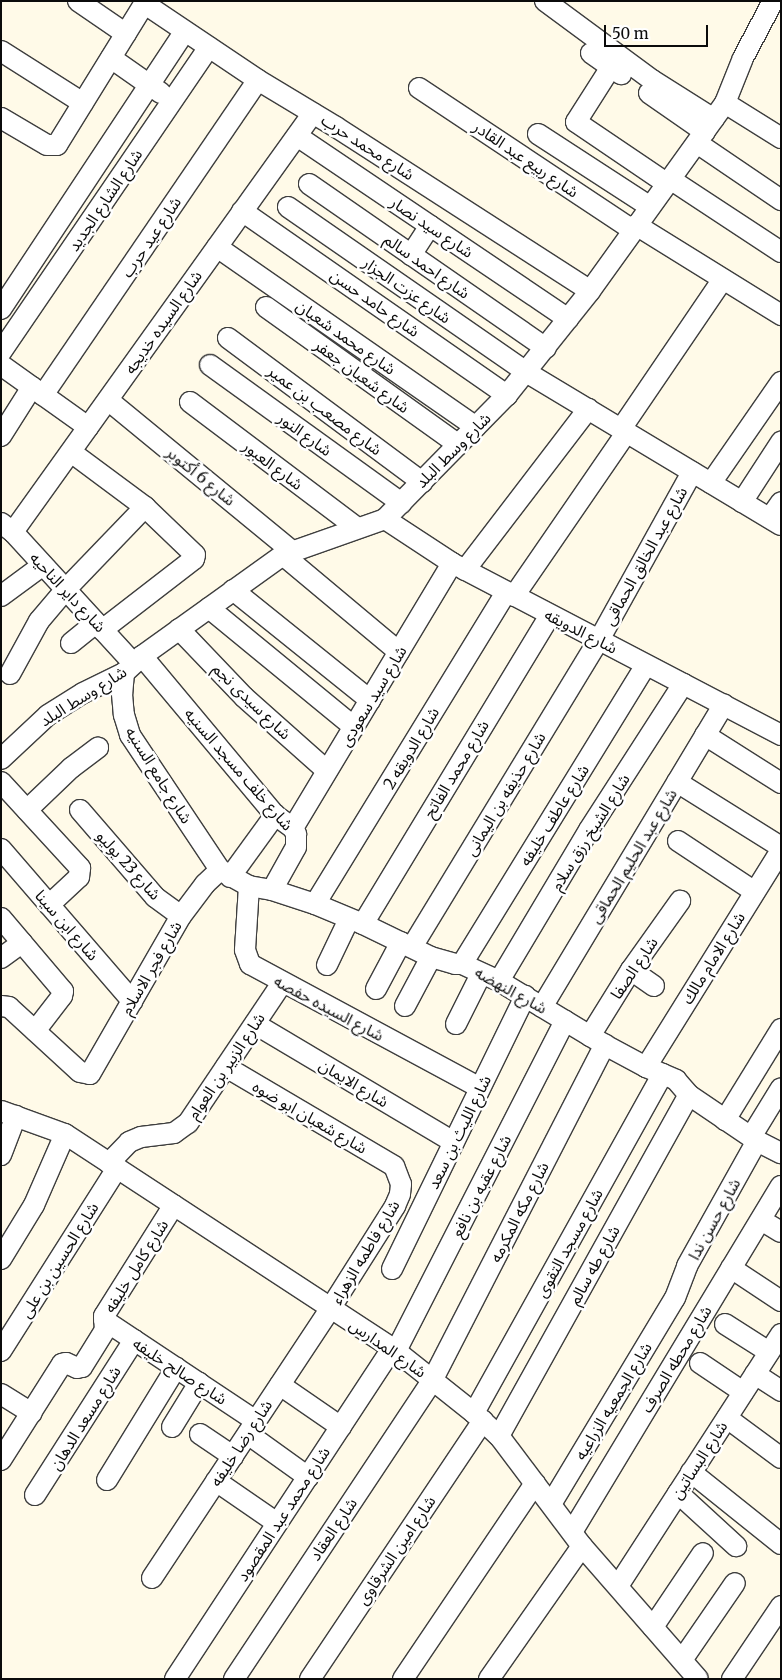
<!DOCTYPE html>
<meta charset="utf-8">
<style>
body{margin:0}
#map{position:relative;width:782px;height:1680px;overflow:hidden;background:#fffae8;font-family:Merriweather,"Noto Sans Arabic",serif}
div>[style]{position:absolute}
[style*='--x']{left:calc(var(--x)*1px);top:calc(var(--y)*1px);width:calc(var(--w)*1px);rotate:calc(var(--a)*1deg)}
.roads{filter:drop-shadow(1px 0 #3e3e3e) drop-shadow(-1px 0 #3e3e3e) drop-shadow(0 1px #3e3e3e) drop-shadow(0 -1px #3e3e3e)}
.minor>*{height:20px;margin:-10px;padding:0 10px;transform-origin:10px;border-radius:10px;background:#fff}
span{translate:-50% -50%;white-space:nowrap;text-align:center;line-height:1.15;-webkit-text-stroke:5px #fff;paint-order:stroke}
.street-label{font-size:16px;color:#0b0b0b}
.frame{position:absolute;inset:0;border:2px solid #0b0b0b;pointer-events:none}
.scale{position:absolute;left:604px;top:25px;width:104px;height:22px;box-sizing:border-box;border:2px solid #0b0b0b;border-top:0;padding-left:6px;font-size:15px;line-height:18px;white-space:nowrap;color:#0b0b0b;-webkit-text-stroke:4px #fff;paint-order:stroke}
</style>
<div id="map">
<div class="roads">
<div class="minor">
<div style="--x:78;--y:1;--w:58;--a:34.5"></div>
<div style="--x:545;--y:1;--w:133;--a:36.4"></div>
<div style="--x:652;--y:80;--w:73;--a:32.2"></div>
<div style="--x:145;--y:4;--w:136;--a:33.9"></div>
<div style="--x:258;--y:80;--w:91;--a:31.1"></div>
<div style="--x:336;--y:127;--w:302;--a:32.8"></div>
<div style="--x:1;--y:51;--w:97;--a:32.4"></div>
<div style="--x:591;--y:53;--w:37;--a:35"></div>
<div style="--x:111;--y:58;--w:61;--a:35"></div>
<div style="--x:611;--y:67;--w:65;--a:122.5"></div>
<div style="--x:576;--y:122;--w:109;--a:34.1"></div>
<div style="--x:419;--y:88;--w:257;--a:33.6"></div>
<div style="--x:649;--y:93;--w:68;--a:34.9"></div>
<div style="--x:725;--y:103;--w:66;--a:32"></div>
<div style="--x:1;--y:118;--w:53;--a:30.4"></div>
<div style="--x:47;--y:145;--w:10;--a:0"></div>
<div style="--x:57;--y:145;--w:169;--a:-58.3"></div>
<div style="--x:538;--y:134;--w:132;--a:33"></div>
<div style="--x:297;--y:136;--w:327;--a:34"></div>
<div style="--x:697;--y:143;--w:102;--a:34.2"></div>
<div style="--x:670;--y:179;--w:133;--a:33.3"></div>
<div style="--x:309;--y:184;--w:288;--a:34.7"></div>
<div style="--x:288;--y:207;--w:290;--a:34.7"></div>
<div style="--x:526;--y:372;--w:297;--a:31"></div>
<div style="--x:242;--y:211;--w:323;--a:34.8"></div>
<div style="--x:636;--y:225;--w:171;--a:31.8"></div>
<div style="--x:217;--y:247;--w:315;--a:34.8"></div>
<div style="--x:411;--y:255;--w:35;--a:-57"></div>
<div style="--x:266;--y:307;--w:237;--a:35.6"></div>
<div style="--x:1;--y:309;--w:333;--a:-56.5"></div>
<div style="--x:228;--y:338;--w:242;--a:36.6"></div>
<div style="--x:1;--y:352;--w:369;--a:-55.7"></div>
<div style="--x:1;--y:365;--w:107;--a:35.5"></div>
<div style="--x:210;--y:365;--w:236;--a:35.8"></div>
<div style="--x:43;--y:395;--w:381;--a:-55.7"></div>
<div style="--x:108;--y:400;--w:239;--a:39.4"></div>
<div style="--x:190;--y:402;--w:209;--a:37"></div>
<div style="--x:621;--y:429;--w:181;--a:-55.8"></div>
<div style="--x:1;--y:436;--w:58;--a:-57.7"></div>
<div style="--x:71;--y:452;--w:92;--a:36.6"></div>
<div style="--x:145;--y:507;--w:69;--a:43.8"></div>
<div style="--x:195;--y:555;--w:4;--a:104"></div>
<div style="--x:194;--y:559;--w:116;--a:142.3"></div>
<div style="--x:711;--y:483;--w:123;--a:-55.3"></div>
<div style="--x:742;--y:502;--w:72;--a:-57"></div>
<div style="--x:770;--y:518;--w:19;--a:-55"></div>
<div style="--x:385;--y:519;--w:80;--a:33.3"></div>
<div style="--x:452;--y:563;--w:371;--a:27.6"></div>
<div style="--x:1;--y:523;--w:15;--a:37"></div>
<div style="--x:13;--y:532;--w:178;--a:47.5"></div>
<div style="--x:13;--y:532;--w:515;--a:-54.4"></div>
<div style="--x:283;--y:555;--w:151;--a:39.9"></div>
<div style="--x:465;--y:570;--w:203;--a:-52.6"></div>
<div style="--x:233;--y:590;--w:176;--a:38.8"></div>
<div style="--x:1;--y:596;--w:52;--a:-36.4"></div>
<div style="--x:514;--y:596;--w:198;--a:-55.5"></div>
<div style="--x:209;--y:608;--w:188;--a:39.4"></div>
<div style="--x:179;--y:629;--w:94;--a:46.3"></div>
<div style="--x:244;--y:697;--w:111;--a:41.7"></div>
<div style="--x:71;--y:643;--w:32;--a:-39"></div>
<div style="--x:142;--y:656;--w:207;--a:50.1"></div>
<div style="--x:275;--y:815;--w:22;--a:36"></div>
<div style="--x:293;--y:828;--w:7;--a:63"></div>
<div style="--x:296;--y:834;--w:13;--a:90"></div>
<div style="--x:296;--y:847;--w:49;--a:119.2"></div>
<div style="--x:124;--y:673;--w:21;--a:95"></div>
<div style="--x:122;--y:694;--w:21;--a:85"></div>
<div style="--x:124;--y:715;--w:21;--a:73"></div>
<div style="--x:130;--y:735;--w:162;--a:56.3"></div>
<div style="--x:220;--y:870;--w:33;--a:29"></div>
<div style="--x:249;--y:886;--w:23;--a:10"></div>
<div style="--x:272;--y:890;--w:45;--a:18"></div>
<div style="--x:315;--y:904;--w:52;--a:22.6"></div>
<div style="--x:363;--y:924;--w:76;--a:25.9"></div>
<div style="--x:431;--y:957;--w:25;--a:16"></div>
<div style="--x:455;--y:964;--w:7;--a:0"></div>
<div style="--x:462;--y:964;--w:41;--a:24.7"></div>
<div style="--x:499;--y:981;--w:124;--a:31.1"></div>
<div style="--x:605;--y:1045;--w:47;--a:28.2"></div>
<div style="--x:646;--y:1067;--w:33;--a:23"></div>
<div style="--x:676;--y:1080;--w:20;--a:49"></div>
<div style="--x:689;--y:1095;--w:82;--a:34.1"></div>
<div style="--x:757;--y:1141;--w:27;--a:27"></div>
<div style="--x:10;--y:674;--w:60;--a:-61.3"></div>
<div style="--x:39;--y:621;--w:42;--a:-49.8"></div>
<div style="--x:66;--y:589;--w:114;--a:-46.1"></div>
<div style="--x:705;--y:735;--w:90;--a:32.3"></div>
<div style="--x:1;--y:759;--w:64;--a:-43.1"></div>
<div style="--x:48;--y:715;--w:41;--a:-32.2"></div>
<div style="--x:83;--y:693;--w:46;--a:-26"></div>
<div style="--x:124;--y:673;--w:25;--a:-43"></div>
<div style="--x:142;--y:656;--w:173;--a:-35.6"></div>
<div style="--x:283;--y:555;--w:108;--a:-19.4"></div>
<div style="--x:385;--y:519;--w:174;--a:-45.5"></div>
<div style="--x:507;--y:395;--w:133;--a:-51.4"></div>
<div style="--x:590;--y:291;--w:231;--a:-54.3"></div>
<div style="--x:725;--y:103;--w:48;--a:-68.2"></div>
<div style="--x:743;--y:58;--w:64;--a:-62.2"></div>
<div style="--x:1;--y:782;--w:117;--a:47.4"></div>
<div style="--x:80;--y:868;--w:9;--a:96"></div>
<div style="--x:79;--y:877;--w:41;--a:137"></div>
<div style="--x:677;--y:782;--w:123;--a:32"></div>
<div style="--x:27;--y:810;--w:61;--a:-43.7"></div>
<div style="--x:71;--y:768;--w:34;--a:-37"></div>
<div style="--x:80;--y:810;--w:115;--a:49.2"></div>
<div style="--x:155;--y:897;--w:32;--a:36"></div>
<div style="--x:293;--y:828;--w:309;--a:-59"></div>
<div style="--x:678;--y:841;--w:92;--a:33.5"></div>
<div style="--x:1;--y:849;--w:201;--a:49.2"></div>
<div style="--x:230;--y:877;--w:77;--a:-54"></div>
<div style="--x:249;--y:886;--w:64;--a:93.6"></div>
<div style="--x:245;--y:950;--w:15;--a:70"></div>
<div style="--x:250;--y:964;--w:261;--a:28.3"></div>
<div style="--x:315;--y:904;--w:366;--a:-58.5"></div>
<div style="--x:1;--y:918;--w:96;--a:49.7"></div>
<div style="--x:63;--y:991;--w:5;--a:101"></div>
<div style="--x:62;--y:996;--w:44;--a:127.6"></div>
<div style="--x:363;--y:924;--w:361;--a:-58.8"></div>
<div style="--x:412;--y:947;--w:359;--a:-58.7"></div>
<div style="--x:599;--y:640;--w:192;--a:-61"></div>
<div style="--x:1;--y:958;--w:26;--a:-36"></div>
<div style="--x:462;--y:964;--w:351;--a:-58.4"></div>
<div style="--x:327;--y:965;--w:51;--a:-64.4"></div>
<div style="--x:631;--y:970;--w:28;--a:35"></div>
<div style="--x:499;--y:981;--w:176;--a:-59.2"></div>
<div style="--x:589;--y:830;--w:174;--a:-57.2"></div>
<div style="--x:376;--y:989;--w:53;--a:-62"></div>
<div style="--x:1;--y:1006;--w:8;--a:7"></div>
<div style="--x:9;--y:1007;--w:96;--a:42.5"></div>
<div style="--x:80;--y:1072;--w:10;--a:11"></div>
<div style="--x:90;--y:1074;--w:182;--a:-60.1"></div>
<div style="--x:181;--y:916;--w:40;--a:-53"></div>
<div style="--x:205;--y:884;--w:21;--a:-43"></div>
<div style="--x:405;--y:1006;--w:55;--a:-62"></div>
<div style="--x:542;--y:1007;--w:353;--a:-59"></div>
<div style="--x:255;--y:1024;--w:231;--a:30.7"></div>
<div style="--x:456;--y:1024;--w:56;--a:-63.4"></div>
<div style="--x:590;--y:1036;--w:78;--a:-58.2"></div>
<div style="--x:631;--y:970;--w:85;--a:-54.6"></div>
<div style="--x:646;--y:1067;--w:256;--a:-58.1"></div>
<div style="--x:1;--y:1111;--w:68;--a:19.8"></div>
<div style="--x:65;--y:1134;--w:396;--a:33.2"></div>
<div style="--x:396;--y:1351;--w:100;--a:38.5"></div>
<div style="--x:474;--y:1413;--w:34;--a:43"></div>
<div style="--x:499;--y:1436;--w:138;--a:53"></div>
<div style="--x:582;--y:1546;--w:176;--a:48.9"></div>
<div style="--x:725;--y:1120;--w:107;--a:-58.4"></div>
<div style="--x:751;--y:1137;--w:57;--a:-58.5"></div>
<div style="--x:1;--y:1155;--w:42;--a:-69"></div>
<div style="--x:109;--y:1163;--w:29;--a:-46"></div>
<div style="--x:129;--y:1142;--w:13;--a:-23"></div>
<div style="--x:141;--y:1137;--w:33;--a:-7"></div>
<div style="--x:174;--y:1133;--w:17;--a:-36"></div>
<div style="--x:188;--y:1123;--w:169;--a:-56.1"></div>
<div style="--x:761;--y:1220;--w:23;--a:31"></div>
<div style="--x:1;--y:1259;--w:63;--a:-58.6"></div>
<div style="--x:34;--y:1205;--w:77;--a:-66.4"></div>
<div style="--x:731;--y:1268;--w:60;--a:33.4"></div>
<div style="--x:392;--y:1269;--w:304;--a:-64"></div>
<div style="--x:104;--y:1320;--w:182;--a:33.6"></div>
<div style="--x:725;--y:1324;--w:52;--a:32.5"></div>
<div style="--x:1;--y:1351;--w:217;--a:-57.6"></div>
<div style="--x:396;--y:1351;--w:371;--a:-62.9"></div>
<div style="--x:700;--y:1363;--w:52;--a:34"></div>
<div style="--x:755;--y:1374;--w:31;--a:33"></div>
<div style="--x:280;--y:1385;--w:74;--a:34.5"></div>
<div style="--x:1;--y:1394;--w:36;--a:32"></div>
<div style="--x:474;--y:1413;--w:388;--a:-60.9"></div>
<div style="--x:727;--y:1418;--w:67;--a:36.5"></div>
<div style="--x:172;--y:1427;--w:52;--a:-58.5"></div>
<div style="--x:200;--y:1434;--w:40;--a:34"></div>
<div style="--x:248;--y:1434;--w:74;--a:35.6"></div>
<div style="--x:499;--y:1436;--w:390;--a:-60.9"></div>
<div style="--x:1;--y:1460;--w:114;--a:-57.6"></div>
<div style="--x:62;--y:1364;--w:4;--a:-14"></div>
<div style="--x:66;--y:1363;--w:12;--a:24"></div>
<div style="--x:77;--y:1368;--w:5;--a:-11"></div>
<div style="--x:82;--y:1367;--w:44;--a:-58.1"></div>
<div style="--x:105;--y:1330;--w:14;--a:-94"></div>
<div style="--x:104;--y:1316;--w:131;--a:-57.8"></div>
<div style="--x:691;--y:1472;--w:115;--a:38.7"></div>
<div style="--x:107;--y:1480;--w:132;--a:-58.4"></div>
<div style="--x:216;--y:1481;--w:74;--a:34.5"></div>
<div style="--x:678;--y:1493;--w:79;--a:42.4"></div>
<div style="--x:35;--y:1495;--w:184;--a:-57.4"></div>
<div style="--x:551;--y:1504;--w:240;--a:-59"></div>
<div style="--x:675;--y:1298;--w:34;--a:-69"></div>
<div style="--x:687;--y:1266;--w:143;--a:-60.8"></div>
<div style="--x:572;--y:1532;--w:404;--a:-58.9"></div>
<div style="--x:152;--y:1578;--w:323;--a:-56.5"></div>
<div style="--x:330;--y:1309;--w:122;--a:-57.7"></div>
<div style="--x:395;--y:1206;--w:13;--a:-67"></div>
<div style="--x:400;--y:1194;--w:10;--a:-84"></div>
<div style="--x:401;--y:1184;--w:19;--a:-111"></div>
<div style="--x:394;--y:1166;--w:195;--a:-149.5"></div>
<div style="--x:618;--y:1586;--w:300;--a:-57.1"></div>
<div style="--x:653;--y:1627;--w:89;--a:-56"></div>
<div style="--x:682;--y:1660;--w:93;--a:-55.5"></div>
<div style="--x:175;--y:1679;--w:395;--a:-56.7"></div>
<div style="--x:234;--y:1679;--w:360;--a:-56.4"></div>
<div style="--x:433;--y:1379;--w:376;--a:-62.8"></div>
<div style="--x:310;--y:1679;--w:311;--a:-56.2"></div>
<div style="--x:403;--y:1679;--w:236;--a:-56"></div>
<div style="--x:489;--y:1679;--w:162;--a:-55"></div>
<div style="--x:732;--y:1679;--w:88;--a:-56.1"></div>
</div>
</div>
<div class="street-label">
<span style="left:368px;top:147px;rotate:33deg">شارع محمد حرب</span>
<span style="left:526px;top:159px;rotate:34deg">شارع ربيع عبد القادر</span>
<span style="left:105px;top:200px;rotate:-56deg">شارع الشارع الجديد</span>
<span style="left:432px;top:227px;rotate:34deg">شارع سيد نصار</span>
<span style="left:151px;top:237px;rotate:-56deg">شارع عيد حرب</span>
<span style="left:427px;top:266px;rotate:35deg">شارع احمد سالم</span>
<span style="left:407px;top:290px;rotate:35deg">شارع عزت الجزار</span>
<span style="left:375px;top:303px;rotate:35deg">شارع حامد حسن</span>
<span style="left:163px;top:322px;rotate:-55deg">شارع السيده خديجه</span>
<span style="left:346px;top:337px;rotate:35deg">شارع محمد شعبان</span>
<span style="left:362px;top:376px;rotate:36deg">شارع شعبان جعفر</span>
<span style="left:325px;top:410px;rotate:37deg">شارع مصعب بن عمير</span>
<span style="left:305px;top:434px;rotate:36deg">شارع النور</span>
<span style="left:453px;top:450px;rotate:-45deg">شارع وسط البلد</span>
<span style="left:273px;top:465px;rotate:37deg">شارع العبور</span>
<span style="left:201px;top:476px;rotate:39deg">شارع 6 أكتوبر</span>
<span style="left:645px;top:556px;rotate:-61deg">شارع عبد الخالق الحماقى</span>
<span style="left:68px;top:592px;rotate:47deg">شارع داير الناحيه</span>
<span style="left:581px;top:631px;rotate:27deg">شارع الدويقه</span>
<span style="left:83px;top:696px;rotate:-32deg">شارع وسط البلد</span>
<span style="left:373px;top:696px;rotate:-59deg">شارع سيد سعودى</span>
<span style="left:252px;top:701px;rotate:44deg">شارع سيدى نجم</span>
<span style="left:411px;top:748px;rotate:-59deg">شارع الدويقه 2</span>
<span style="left:239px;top:769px;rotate:49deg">شارع خلف مسجد السنيه</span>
<span style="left:456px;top:769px;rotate:-59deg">شارع محمد الفاتح</span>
<span style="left:159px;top:775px;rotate:58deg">شارع جامع السنيه</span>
<span style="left:505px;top:794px;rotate:-59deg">شارع حذيفه بن اليمانى</span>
<span style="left:554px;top:815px;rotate:-58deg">شارع عاطف خليفه</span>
<span style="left:590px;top:832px;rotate:-58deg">شارع الشيخ رزق سلام</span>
<span style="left:633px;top:856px;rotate:-59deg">شارع عبد الحليم الحماقى</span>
<span style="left:129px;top:865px;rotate:48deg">شارع 23 يوليو</span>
<span style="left:67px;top:925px;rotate:49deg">شارع ابن سينا</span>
<span style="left:713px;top:958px;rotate:-58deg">شارع الامام مالك</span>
<span style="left:151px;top:968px;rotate:-60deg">شارع فجر الاسلام</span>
<span style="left:634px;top:968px;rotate:-56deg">شارع الصفا</span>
<span style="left:511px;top:990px;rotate:29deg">شارع النهضه</span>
<span style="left:329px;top:1008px;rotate:28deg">شارع السيده حفصه</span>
<span style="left:226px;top:1066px;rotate:-56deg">شارع الزبير بن العوام</span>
<span style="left:354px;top:1083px;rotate:31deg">شارع الايمان</span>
<span style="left:310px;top:1117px;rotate:30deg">شارع شعبان ابو ضوه</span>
<span style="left:459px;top:1132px;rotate:-64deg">شارع الليث بن سعد</span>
<span style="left:481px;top:1186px;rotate:-63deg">شارع عقبه بن نافع</span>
<span style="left:519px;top:1212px;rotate:-63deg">شارع مكه المكرمه</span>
<span style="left:714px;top:1219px;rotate:-61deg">شارع حسن ندا</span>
<span style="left:569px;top:1243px;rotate:-61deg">شارع مسجد التقوى</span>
<span style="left:365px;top:1252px;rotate:-59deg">شارع فاطمه الزهراء</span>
<span style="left:59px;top:1260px;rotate:-58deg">شارع الحسين بن على</span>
<span style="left:594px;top:1265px;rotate:-61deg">شارع طه سالم</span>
<span style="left:136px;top:1266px;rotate:-58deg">شارع كامل خليفه</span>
<span style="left:388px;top:1348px;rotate:35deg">شارع المدارس</span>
<span style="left:676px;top:1359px;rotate:-59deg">شارع محطه الصرف</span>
<span style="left:180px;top:1371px;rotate:33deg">شارع صالح خليفه</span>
<span style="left:613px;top:1401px;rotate:-59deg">شارع الجمعيه الزراعيه</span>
<span style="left:85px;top:1418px;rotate:-58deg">شارع مسعد الدهان</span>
<span style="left:241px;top:1443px;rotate:-57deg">شارع رضا خليفه</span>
<span style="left:699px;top:1460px;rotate:-57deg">شارع البساتين</span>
<span style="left:283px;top:1514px;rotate:-57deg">شارع محمد عبد المقصود</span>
<span style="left:333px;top:1529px;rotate:-56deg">شارع العقاد</span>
<span style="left:396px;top:1550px;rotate:-56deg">شارع امين الشرقاوى</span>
</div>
<div class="frame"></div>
<div class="scale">50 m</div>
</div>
